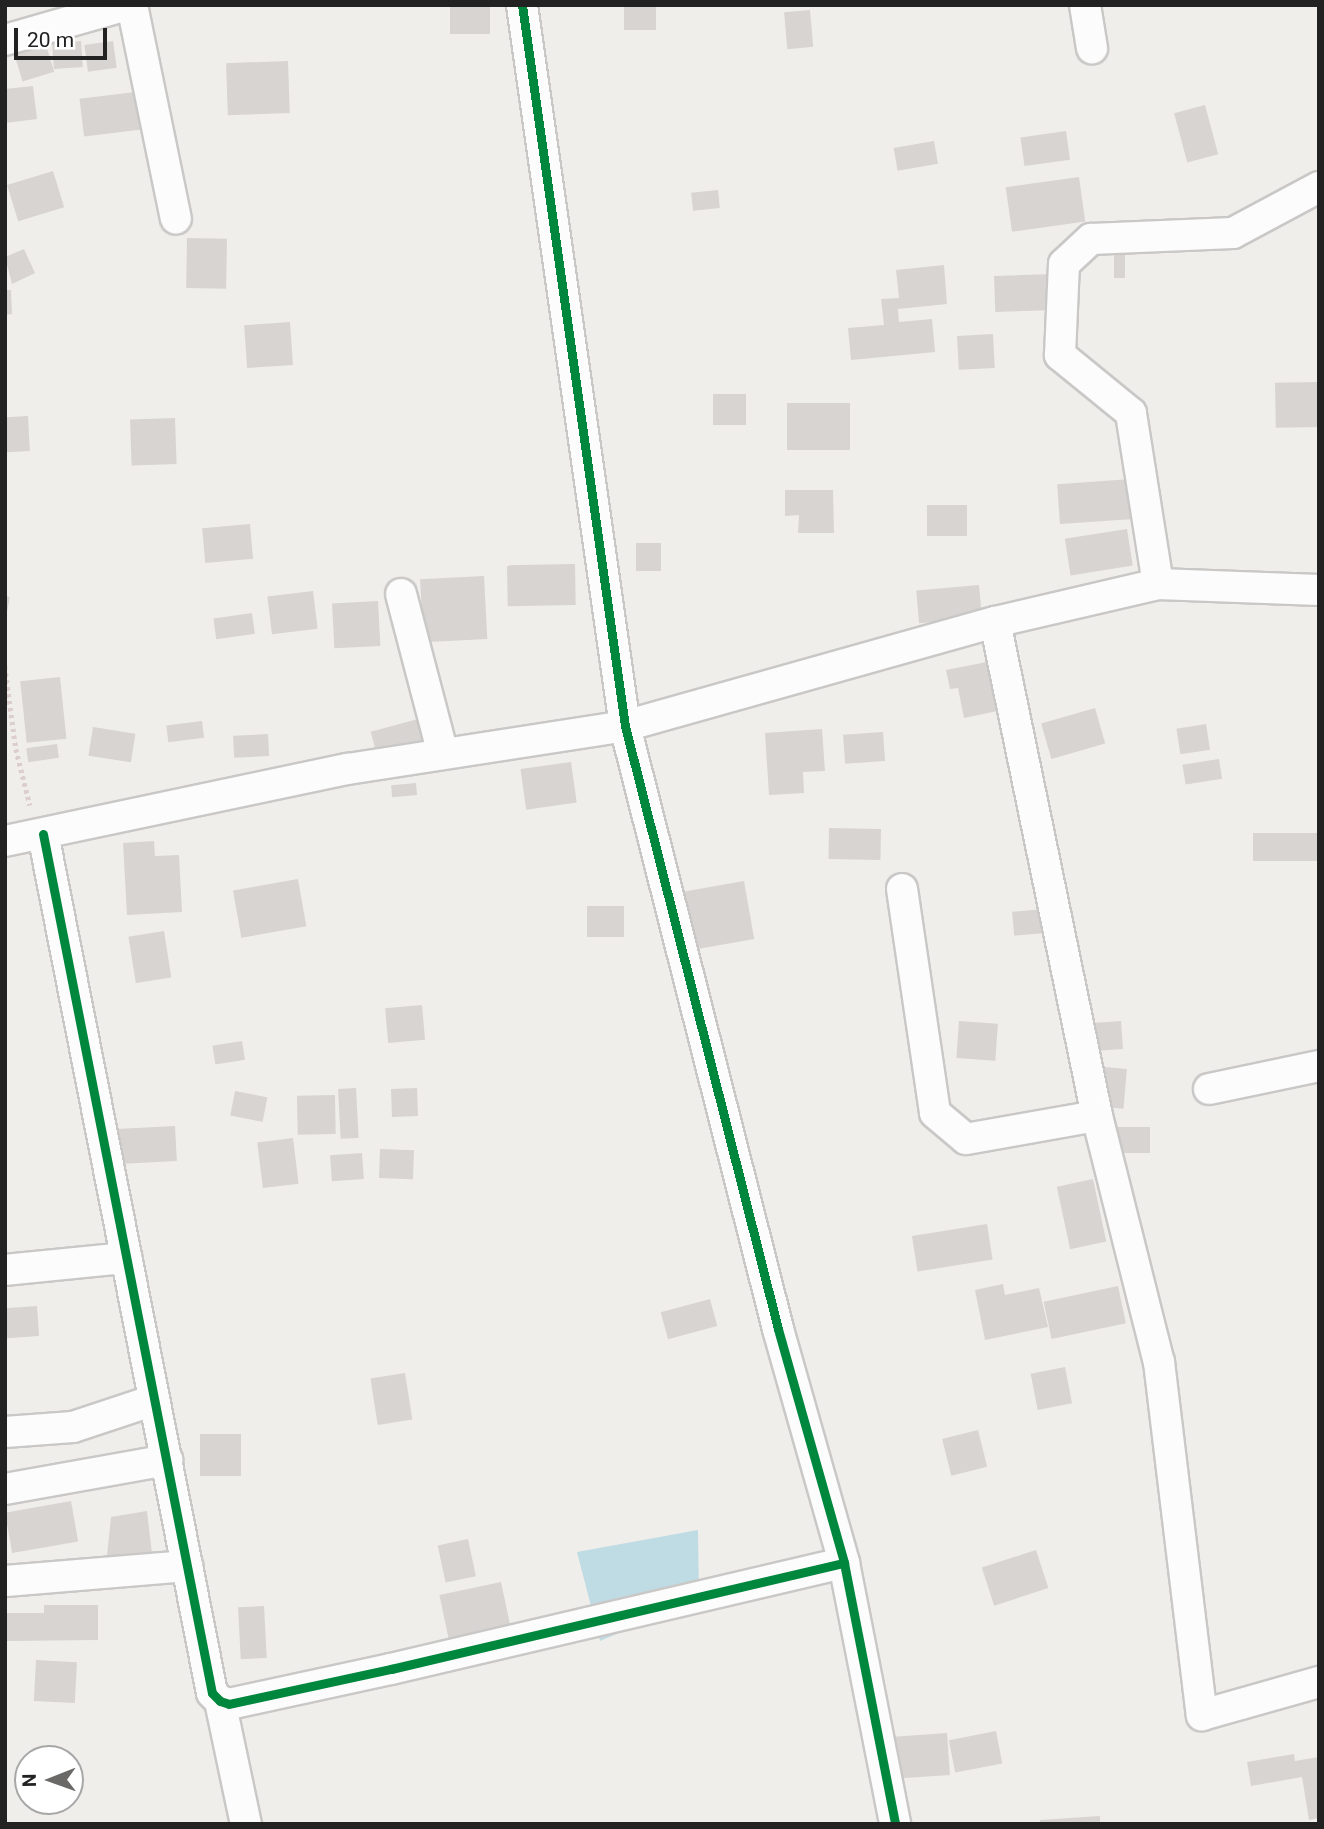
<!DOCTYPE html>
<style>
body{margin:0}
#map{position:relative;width:1324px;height:1829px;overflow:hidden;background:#f0eeeb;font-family:Roboto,sans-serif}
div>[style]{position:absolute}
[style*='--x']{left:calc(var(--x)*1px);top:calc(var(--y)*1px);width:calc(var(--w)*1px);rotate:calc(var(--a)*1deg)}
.water>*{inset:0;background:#bfdbe3}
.building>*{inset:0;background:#d7d4d2;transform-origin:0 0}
.path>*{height:4.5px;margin-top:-2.25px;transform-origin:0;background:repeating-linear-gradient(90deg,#dccecd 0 3.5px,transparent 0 7px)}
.roads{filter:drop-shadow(2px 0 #c9c8c7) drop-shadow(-2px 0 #c9c8c7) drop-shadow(0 2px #c9c8c7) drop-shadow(0 -2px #c9c8c7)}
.minor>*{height:30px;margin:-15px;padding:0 15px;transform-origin:15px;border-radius:15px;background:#fdfcfc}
.cycleway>*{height:9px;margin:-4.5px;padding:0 4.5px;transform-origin:4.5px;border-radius:4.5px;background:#00873e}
span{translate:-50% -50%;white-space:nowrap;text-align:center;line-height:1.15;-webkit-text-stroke:5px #fff;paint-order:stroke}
.frame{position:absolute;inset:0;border:7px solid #222;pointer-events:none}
.north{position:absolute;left:14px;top:1745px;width:70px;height:70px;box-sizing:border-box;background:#fff;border:2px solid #a7a7a7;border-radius:50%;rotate:269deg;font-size:19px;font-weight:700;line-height:28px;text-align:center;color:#222}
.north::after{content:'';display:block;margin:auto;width:24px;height:32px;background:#6a6968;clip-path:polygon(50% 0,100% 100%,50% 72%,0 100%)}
.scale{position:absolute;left:14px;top:28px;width:93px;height:32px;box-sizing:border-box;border:4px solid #222;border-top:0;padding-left:9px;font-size:21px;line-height:24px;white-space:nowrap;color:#222;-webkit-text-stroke:5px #fff;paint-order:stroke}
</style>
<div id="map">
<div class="water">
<div style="clip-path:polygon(698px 1530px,699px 1599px,600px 1641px,577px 1552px)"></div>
</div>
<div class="building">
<div style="left:450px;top:5px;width:40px;height:29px"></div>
<div style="left:624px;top:5px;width:32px;height:25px"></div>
<div style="left:810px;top:10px;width:37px;height:26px;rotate:85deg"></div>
<div style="left:81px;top:41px;width:26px;height:29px;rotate:86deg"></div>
<div style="left:113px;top:41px;width:27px;height:29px;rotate:82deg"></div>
<div style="left:46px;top:45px;width:28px;height:33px;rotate:73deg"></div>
<div style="left:288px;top:61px;width:52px;height:62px;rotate:88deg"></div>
<div style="clip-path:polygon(33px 86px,37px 119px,5px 123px,5px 89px)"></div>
<div style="left:143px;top:91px;width:38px;height:64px;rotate:83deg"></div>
<div style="left:1205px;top:105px;width:51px;height:32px;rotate:75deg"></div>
<div style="left:1066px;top:131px;width:29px;height:46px;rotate:82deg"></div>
<div style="left:934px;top:141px;width:23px;height:41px;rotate:80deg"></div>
<div style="left:53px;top:171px;width:38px;height:48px;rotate:73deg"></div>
<div style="left:1079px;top:177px;width:45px;height:74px;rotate:82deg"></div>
<div style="left:718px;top:190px;width:18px;height:27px;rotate:84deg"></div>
<div style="left:187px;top:238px;width:40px;height:50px;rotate:1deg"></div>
<div style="left:1114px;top:247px;width:11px;height:31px"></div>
<div style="clip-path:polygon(24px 249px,35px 273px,12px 284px,5px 257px)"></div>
<div style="clip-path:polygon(944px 265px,947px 304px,898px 309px,899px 322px,932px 319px,935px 352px,851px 360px,848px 328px,884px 325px,881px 299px,899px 298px,896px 270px)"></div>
<div style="left:1053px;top:274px;width:36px;height:59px;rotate:88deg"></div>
<div style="clip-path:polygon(5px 290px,11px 290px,12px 314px,5px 315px)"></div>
<div style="left:290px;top:322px;width:43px;height:46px;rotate:86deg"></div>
<div style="left:993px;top:334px;width:34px;height:36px;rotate:87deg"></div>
<div style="left:1318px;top:382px;width:45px;height:43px;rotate:89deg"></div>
<div style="left:713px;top:394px;width:33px;height:31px"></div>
<div style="left:787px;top:403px;width:63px;height:47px"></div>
<div style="left:28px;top:416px;width:35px;height:23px;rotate:87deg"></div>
<div style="left:175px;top:418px;width:46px;height:45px;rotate:88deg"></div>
<div style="left:1131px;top:479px;width:40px;height:74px;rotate:86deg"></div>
<div style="clip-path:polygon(785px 490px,833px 490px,834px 533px,798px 533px,799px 515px,785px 516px)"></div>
<div style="left:927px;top:505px;width:40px;height:31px"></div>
<div style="left:250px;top:524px;width:35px;height:48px;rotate:85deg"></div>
<div style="left:1127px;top:529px;width:37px;height:63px;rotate:81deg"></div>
<div style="left:636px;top:543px;width:25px;height:28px"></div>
<div style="left:575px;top:564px;width:41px;height:68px;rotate:89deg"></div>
<div style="left:484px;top:576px;width:63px;height:64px;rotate:87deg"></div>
<div style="left:979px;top:585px;width:33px;height:63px;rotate:85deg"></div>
<div style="left:313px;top:591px;width:38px;height:46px;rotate:83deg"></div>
<div style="left:5px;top:596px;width:5px;height:26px;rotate:11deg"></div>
<div style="left:378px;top:601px;width:45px;height:46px;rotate:87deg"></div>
<div style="left:252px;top:613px;width:21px;height:39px;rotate:82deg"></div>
<div style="clip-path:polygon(1002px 659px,1012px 708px,964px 718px,958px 688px,950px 689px,946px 670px)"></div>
<div style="left:60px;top:677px;width:62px;height:40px;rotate:84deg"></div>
<div style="left:1095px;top:708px;width:37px;height:56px;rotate:74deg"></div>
<div style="left:418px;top:719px;width:27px;height:49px;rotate:75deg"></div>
<div style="left:202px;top:721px;width:17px;height:36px;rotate:83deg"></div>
<div style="left:1206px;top:724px;width:26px;height:30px;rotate:81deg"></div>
<div style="left:93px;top:727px;width:43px;height:29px;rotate:9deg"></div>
<div style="clip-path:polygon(822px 729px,825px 771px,803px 772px,804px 793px,769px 795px,765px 733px)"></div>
<div style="left:883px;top:732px;width:29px;height:40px;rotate:86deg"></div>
<div style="left:268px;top:734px;width:22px;height:35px;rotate:87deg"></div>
<div style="left:57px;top:744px;width:14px;height:31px;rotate:82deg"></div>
<div style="left:1219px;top:759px;width:20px;height:37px;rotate:81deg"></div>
<div style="left:571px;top:762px;width:41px;height:51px;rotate:82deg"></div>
<div style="left:416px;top:783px;width:12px;height:25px;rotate:85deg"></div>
<div style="left:829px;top:828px;width:52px;height:31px;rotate:1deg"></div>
<div style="left:1319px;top:833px;width:28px;height:66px;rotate:90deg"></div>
<div style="clip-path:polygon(154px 841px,155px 856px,179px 855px,182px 912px,127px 915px,123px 843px)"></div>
<div style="left:298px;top:879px;width:48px;height:66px;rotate:80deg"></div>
<div style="left:744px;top:881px;width:59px;height:72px;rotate:80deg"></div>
<div style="left:587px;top:906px;width:37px;height:31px"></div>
<div style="left:1044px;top:909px;width:24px;height:32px;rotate:85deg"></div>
<div style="left:164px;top:931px;width:47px;height:36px;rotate:81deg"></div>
<div style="left:422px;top:1005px;width:35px;height:37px;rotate:85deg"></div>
<div style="left:959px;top:1021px;width:39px;height:37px;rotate:4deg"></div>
<div style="left:1121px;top:1021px;width:28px;height:32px;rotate:86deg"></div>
<div style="left:242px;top:1041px;width:19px;height:30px;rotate:81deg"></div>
<div style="left:1105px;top:1067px;width:22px;height:40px;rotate:5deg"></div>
<div style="left:356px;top:1088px;width:50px;height:18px;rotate:87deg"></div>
<div style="left:417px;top:1088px;width:28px;height:26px;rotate:88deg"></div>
<div style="left:235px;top:1091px;width:33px;height:25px;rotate:11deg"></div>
<div style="left:335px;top:1095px;width:39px;height:38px;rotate:89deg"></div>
<div style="left:175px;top:1126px;width:35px;height:63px;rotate:87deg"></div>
<div style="left:1113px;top:1127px;width:37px;height:26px"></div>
<div style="left:293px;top:1138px;width:46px;height:36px;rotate:83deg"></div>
<div style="left:380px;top:1149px;width:34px;height:29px;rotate:2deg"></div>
<div style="left:362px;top:1153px;width:26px;height:32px;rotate:86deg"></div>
<div style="left:1093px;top:1179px;width:64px;height:37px;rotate:78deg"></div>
<div style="left:987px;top:1224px;width:36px;height:76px;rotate:81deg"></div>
<div style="clip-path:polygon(1003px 1284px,1005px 1295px,1039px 1288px,1048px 1327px,985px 1340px,975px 1290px)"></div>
<div style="left:1118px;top:1286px;width:38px;height:76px;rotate:78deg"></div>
<div style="left:710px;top:1299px;width:28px;height:51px;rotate:75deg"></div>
<div style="left:37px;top:1306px;width:30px;height:32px;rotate:86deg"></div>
<div style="left:1065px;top:1367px;width:37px;height:35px;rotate:79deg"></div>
<div style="left:405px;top:1373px;width:47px;height:35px;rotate:81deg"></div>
<div style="left:978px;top:1430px;width:38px;height:37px;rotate:76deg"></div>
<div style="left:200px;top:1434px;width:41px;height:42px"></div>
<div style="left:71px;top:1501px;width:41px;height:67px;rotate:80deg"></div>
<div style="clip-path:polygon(147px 1511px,152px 1554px,107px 1556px,111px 1517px)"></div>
<div style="left:468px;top:1539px;width:38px;height:31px;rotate:78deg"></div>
<div style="left:1036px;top:1550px;width:40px;height:57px;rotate:72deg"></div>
<div style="left:501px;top:1582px;width:49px;height:63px;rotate:78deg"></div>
<div style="clip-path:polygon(44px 1605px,98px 1605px,98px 1640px,7px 1641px,7px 1613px,44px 1613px)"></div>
<div style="left:264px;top:1606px;width:52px;height:26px;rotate:87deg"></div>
<div style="left:36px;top:1660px;width:41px;height:41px;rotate:3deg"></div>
<div style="left:996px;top:1731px;width:33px;height:48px;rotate:79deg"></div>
<div style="left:947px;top:1733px;width:42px;height:60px;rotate:86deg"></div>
<div style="clip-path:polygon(1294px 1754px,1295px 1761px,1319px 1757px,1319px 1818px,1309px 1820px,1302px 1777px,1251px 1786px,1247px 1762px)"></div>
<div style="clip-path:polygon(1100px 1816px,1100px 1824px,1040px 1824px,1040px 1820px)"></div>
</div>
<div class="path">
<div style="--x:5;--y:666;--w:84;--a:82.5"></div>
<div style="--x:16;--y:749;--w:58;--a:76"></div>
</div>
<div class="roads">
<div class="minor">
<div style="--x:132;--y:5;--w:218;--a:78.4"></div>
<div style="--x:522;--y:5;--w:728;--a:81.87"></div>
<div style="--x:625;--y:726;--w:622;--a:75.76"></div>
<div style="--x:778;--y:1329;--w:243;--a:74.2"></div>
<div style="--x:844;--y:1563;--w:266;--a:78.9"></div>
<div style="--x:1085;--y:5;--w:44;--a:80.8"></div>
<div style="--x:5;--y:40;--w:127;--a:-16"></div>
<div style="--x:1158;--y:584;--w:173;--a:-99"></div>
<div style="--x:1131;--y:413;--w:92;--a:-140.8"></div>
<div style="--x:1060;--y:355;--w:91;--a:-87.5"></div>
<div style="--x:1064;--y:264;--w:37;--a:-43"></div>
<div style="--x:1091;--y:239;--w:142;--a:-2.4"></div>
<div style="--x:1233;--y:233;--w:98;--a:-28.1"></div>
<div style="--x:401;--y:594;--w:165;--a:75.3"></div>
<div style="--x:995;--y:622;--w:504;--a:78.33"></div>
<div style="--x:1097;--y:1116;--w:254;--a:75.9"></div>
<div style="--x:1159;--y:1362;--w:356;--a:83.1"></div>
<div style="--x:1202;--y:1715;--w:122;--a:-15.8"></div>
<div style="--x:43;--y:834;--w:875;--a:78.87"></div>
<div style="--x:212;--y:1693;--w:11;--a:45"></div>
<div style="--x:220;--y:1701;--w:9;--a:18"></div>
<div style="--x:229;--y:1704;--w:166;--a:-12.2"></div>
<div style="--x:391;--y:1669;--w:465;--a:-13.2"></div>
<div style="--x:5;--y:841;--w:350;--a:-11.9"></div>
<div style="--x:348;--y:769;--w:280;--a:-8.8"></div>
<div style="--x:625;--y:726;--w:384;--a:-15.7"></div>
<div style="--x:995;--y:622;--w:167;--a:-13.1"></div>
<div style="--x:1158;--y:584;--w:161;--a:2.1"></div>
<div style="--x:902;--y:889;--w:226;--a:81.6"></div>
<div style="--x:935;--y:1113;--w:40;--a:40"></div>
<div style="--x:966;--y:1139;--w:133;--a:-10"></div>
<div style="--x:1209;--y:1089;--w:112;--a:-11.8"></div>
<div style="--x:5;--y:1270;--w:122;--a:-5.7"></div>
<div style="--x:5;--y:1432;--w:68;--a:-4.2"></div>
<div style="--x:73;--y:1427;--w:85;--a:-18.4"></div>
<div style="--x:5;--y:1489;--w:165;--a:-10.1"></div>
<div style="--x:5;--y:1581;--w:183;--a:-4.7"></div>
<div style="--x:220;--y:1701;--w:126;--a:78.1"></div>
</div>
</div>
<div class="cycleway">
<div style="--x:522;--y:5;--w:728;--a:81.87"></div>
<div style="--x:625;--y:726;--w:622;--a:75.76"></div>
<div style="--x:778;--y:1329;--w:243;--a:74.2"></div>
<div style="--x:844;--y:1563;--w:266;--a:78.9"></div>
<div style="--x:43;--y:834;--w:875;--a:78.87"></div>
<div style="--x:212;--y:1693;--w:11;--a:45"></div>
<div style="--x:220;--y:1701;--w:9;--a:18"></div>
<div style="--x:229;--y:1704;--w:166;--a:-12.2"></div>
<div style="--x:391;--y:1669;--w:465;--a:-13.2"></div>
</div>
<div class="frame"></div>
<div class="north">N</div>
<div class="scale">20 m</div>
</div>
